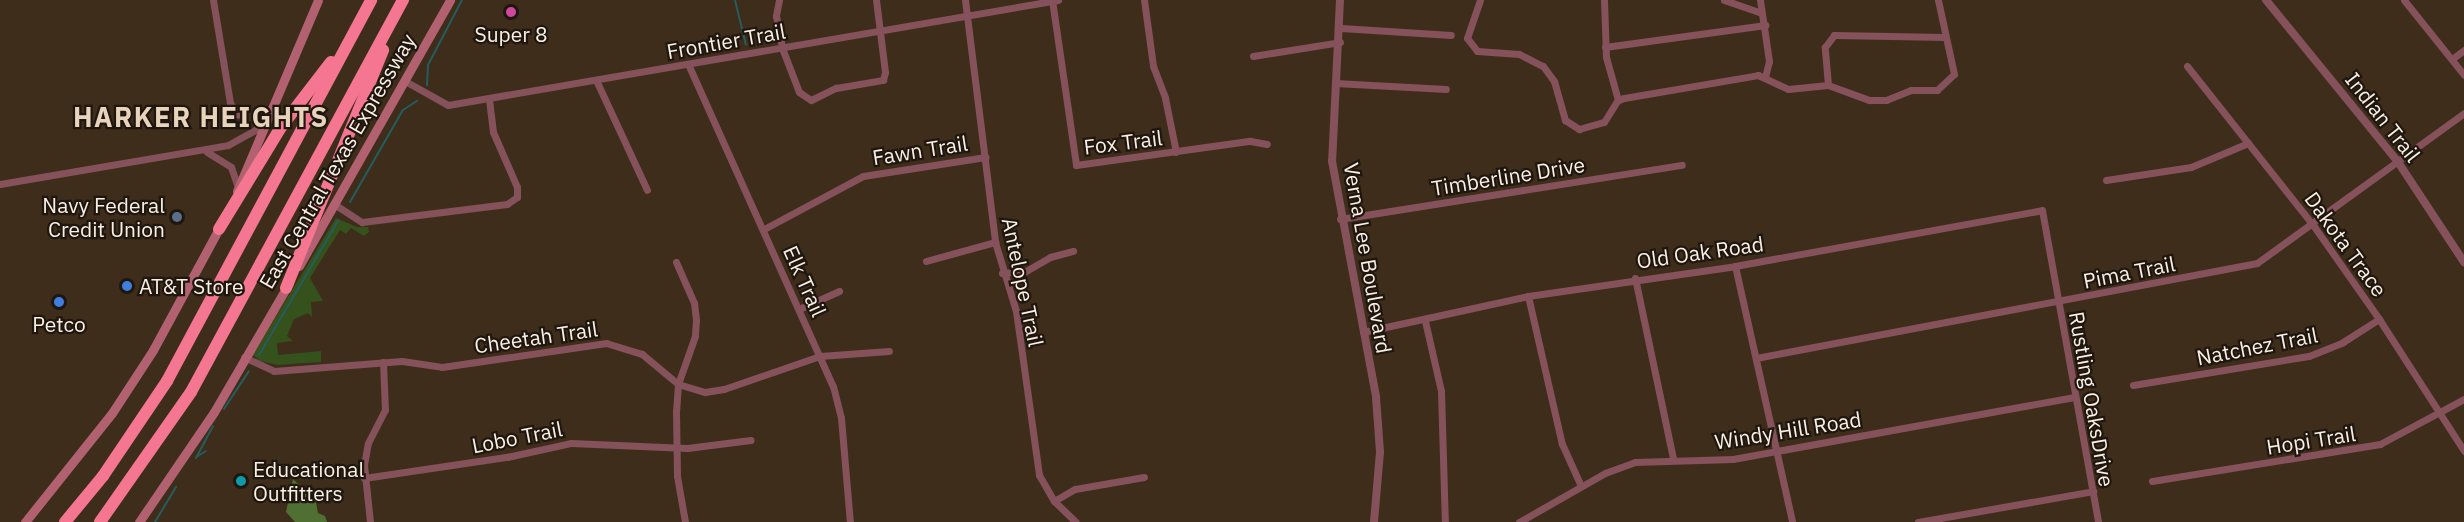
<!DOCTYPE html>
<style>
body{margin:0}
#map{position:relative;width:2464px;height:522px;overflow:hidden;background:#3e2d1a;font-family:"IBM Plex Sans",sans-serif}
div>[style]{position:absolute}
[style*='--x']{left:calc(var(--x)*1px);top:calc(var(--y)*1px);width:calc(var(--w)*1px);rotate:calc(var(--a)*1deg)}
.green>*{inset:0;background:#35511c}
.forest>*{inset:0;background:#507033}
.stream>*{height:2px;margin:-1px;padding:0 1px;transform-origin:1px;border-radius:1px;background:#255d5e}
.minor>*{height:7px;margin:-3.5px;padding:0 3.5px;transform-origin:3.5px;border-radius:3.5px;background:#85515a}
.tertiary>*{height:8px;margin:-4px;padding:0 4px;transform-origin:4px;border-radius:4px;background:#85515a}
.secondary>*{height:9px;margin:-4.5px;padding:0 4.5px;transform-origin:4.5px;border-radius:4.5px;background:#b26171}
.motorway>*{height:12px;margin:-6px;padding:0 6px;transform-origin:6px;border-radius:6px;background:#f57691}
.dots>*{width:16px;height:16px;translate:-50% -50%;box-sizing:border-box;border:3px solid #1f170f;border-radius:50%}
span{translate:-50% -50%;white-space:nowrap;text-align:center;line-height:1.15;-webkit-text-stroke:4.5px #1f170f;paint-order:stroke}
.poi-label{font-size:21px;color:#faefe3}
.right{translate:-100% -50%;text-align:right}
.left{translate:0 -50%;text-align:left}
.street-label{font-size:21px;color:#faefe3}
.district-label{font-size:27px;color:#e8d3bb;font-weight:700;letter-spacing:1.5px}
</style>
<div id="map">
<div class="green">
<div style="clip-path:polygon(336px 218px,357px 227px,368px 227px,369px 232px,364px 236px,351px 228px,346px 234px,340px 230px,310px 278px,323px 301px,311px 302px,312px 317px,308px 313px,294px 319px,287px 336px,293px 341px,277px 343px,278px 355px,321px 351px,321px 362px,278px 365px,260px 361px,253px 355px,255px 351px)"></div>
</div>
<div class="forest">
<div style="clip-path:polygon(293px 479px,316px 502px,318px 513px,325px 516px,327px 522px,295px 522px,286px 512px)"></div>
</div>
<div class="stream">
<div style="--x:735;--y:0;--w:46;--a:76.3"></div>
<div style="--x:427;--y:85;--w:20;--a:-87"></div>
<div style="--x:428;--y:65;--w:73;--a:-62.4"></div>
<div style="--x:350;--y:202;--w:106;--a:-60.1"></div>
<div style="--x:403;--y:110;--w:17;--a:-33"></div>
<div style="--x:259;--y:355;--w:156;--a:-59.5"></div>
<div style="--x:224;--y:409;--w:45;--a:-56.7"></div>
<div style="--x:198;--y:456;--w:9;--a:-32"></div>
<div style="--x:196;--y:458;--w:36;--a:-62"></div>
<div style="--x:155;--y:522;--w:41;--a:-59"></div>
</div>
<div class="minor">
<div style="--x:213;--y:0;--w:104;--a:80.6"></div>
<div style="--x:230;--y:103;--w:14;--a:56"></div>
<div style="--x:779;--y:0;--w:16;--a:101"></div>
<div style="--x:776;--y:16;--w:33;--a:79"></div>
<div style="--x:782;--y:48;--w:47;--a:68.9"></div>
<div style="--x:799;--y:92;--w:14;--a:34"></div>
<div style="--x:811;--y:100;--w:28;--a:-26"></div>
<div style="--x:836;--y:88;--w:48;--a:-9.7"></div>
<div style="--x:883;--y:80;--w:8;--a:-76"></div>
<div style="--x:885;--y:72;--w:73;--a:-97.1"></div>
<div style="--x:965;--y:0;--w:244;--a:82.9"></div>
<div style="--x:995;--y:242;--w:72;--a:73.1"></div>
<div style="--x:1016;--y:311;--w:166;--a:82"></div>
<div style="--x:1039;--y:475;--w:30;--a:60"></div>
<div style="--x:1054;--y:501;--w:30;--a:44"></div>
<div style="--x:1052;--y:0;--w:167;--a:81.7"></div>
<div style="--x:1076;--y:165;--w:176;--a:-7.9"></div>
<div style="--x:1250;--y:141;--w:17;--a:10"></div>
<div style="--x:1144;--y:0;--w:67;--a:82.2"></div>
<div style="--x:1153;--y:66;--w:34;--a:69"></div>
<div style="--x:1165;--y:98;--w:55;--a:78.5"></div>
<div style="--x:1480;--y:0;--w:40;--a:108.9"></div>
<div style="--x:1467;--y:38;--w:16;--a:52"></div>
<div style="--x:1477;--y:51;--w:42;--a:4.1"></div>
<div style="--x:1519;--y:54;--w:27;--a:27"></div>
<div style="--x:1543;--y:66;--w:19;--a:54"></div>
<div style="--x:1554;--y:81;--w:41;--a:74.2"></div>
<div style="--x:1565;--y:120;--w:17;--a:33"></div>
<div style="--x:1579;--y:129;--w:26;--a:-16"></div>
<div style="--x:1604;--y:122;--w:26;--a:-58"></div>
<div style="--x:1618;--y:100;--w:6;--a:-18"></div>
<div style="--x:1624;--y:98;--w:136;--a:-9.7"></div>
<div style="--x:1758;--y:75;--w:33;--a:25"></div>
<div style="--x:1788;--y:89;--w:40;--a:-5.7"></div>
<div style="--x:1828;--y:85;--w:44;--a:20.1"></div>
<div style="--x:1869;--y:100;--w:17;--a:0"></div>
<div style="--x:1886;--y:100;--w:27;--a:-22"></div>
<div style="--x:1911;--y:90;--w:26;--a:0"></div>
<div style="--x:1937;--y:90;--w:23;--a:-43"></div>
<div style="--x:1954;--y:74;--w:76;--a:-102.2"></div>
<div style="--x:1604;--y:0;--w:57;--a:88"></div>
<div style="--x:1606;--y:57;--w:45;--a:74.4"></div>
<div style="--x:1724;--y:0;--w:39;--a:19"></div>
<div style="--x:1760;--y:0;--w:62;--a:81.6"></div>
<div style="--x:1769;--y:61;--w:16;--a:104"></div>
<div style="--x:2404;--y:0;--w:96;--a:51.3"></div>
<div style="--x:1341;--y:28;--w:110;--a:3.6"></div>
<div style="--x:1605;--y:47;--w:162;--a:-7.8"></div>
<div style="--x:1253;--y:56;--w:88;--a:-9.1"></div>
<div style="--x:2452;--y:59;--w:15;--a:-37"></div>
<div style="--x:688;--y:64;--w:353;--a:65.8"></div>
<div style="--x:833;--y:386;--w:33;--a:76"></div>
<div style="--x:841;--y:418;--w:104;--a:85.1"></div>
<div style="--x:2187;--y:66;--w:203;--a:51.6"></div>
<div style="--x:2313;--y:225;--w:115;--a:54.9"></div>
<div style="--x:2379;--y:319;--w:157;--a:57.2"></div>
<div style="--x:596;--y:80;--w:121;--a:65.1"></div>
<div style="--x:405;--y:81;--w:49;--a:29.2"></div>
<div style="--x:448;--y:105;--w:619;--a:-9.77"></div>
<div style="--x:1335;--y:83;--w:111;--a:3.1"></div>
<div style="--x:1828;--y:85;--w:38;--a:-95"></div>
<div style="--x:1825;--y:47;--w:15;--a:-53"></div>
<div style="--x:1834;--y:35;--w:111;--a:1"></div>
<div style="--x:207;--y:152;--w:28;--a:32"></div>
<div style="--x:231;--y:167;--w:21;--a:71"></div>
<div style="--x:2106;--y:180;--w:86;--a:-8.7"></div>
<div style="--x:2191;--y:167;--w:62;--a:-22.8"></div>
<div style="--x:0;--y:184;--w:231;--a:-9.7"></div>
<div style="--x:228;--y:145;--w:31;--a:-29"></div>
<div style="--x:255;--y:130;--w:18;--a:-49"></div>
<div style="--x:337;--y:206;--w:30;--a:33"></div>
<div style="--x:362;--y:222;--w:146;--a:-7.1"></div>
<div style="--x:507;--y:204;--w:12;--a:-35"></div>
<div style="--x:517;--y:197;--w:10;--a:-90"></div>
<div style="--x:517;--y:187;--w:60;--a:-113.6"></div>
<div style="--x:493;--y:132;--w:33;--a:-97"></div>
<div style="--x:1340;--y:219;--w:346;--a:-9"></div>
<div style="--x:764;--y:229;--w:112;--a:-28.2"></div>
<div style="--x:863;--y:176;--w:124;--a:-8.8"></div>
<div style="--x:926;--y:261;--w:72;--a:-15.4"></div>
<div style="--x:676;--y:262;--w:45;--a:66.3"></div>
<div style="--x:694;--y:303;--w:17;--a:83"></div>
<div style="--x:696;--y:320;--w:16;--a:94"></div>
<div style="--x:695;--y:336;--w:51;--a:109.5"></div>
<div style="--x:678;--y:384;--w:27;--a:94"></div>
<div style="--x:676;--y:411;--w:65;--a:89.1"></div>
<div style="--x:677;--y:476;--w:47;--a:80.1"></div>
<div style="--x:1735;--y:266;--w:262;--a:77.4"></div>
<div style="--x:1002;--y:273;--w:24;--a:-5"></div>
<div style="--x:1026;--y:271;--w:28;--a:-30"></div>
<div style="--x:1050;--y:257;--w:24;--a:-15"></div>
<div style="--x:1635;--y:278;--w:185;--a:78.1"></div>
<div style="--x:1528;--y:296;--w:152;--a:77.1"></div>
<div style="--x:1562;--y:444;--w:46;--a:65.7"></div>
<div style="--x:799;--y:309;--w:44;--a:-24.2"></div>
<div style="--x:1425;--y:321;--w:72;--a:77.1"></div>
<div style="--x:1441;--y:391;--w:131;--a:88.3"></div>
<div style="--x:1363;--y:332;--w:169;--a:-12.3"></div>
<div style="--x:1528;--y:296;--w:209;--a:-8.2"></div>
<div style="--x:1735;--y:266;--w:312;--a:-10.3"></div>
<div style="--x:2042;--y:210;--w:317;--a:79.8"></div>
<div style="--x:244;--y:357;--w:33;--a:25"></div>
<div style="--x:274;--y:371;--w:128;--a:-4.5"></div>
<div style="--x:402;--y:361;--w:40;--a:8.5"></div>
<div style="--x:442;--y:367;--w:166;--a:-8.3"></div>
<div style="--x:606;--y:343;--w:38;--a:17"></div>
<div style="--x:642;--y:354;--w:47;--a:39.8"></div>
<div style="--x:678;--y:384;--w:28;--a:17"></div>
<div style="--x:705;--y:392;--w:19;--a:-9"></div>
<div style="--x:724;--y:389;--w:102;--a:-19"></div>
<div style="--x:820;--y:356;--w:69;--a:-4.1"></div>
<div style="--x:1756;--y:358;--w:510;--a:-10.74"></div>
<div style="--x:2257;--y:263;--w:256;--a:-35.9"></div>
<div style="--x:2133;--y:385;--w:178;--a:-9.4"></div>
<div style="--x:2309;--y:356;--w:37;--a:-22"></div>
<div style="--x:2343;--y:342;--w:43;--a:-32.6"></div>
<div style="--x:364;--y:478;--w:145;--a:-8.4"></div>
<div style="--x:507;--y:457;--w:66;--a:-12.3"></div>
<div style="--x:571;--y:443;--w:116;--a:2.5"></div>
<div style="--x:687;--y:448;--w:64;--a:-7.1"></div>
<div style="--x:2152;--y:481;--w:231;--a:-9.2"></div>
<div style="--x:2380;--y:444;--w:95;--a:-28.2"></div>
<div style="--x:1054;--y:501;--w:24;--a:-30"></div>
<div style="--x:1075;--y:489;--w:70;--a:-9.9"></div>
<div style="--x:370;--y:522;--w:57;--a:-96"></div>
<div style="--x:364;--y:465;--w:22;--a:-80"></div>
<div style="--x:368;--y:443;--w:37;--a:-63"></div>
<div style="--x:385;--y:410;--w:48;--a:-92.4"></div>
<div style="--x:1519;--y:522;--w:99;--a:-29.7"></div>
<div style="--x:1605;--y:473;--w:32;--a:-20"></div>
<div style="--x:1635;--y:462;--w:98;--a:-1.8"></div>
<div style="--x:1733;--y:459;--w:347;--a:-10.3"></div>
<div style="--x:1918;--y:522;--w:178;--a:-10"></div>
</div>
<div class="tertiary">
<div style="--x:1340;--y:0;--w:161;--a:92.8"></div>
<div style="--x:1332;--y:161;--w:240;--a:79.4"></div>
<div style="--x:1376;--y:397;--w:55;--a:85.8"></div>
<div style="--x:1380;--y:452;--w:70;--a:94.9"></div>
<div style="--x:2266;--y:0;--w:209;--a:50.8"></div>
<div style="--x:2398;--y:162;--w:120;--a:56.6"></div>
</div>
<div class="secondary">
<div style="--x:237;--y:191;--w:207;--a:-67"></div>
<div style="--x:299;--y:266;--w:306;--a:-60.4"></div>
<div style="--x:25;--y:522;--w:139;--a:-51.4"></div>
<div style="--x:112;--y:413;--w:75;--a:-56.9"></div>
<div style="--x:153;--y:350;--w:142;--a:-61.5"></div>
<div style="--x:139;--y:522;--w:133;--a:-55.7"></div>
<div style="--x:214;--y:412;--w:149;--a:-59.8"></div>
</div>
<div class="motorway">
<div style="--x:219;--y:229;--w:119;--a:-58.7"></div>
<div style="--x:281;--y:127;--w:82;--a:-52.4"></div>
<div style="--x:286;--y:288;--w:257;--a:-67.8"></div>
<div style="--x:65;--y:522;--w:60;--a:-50.4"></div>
<div style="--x:103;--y:476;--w:115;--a:-56"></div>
<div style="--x:167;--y:381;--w:432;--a:-61.8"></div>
<div style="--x:100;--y:522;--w:159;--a:-55"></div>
<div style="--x:191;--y:392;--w:446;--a:-61.6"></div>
</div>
<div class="dots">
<div style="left:511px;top:12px;background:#d1479c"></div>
<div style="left:177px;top:217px;background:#5c6f8a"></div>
<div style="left:127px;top:286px;background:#3f7fe0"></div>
<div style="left:59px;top:302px;background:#3f7fe0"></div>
<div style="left:241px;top:481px;background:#0f9aa8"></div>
</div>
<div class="poi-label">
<span style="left:511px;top:34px">Super 8</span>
<span class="right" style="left:165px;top:217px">Navy Federal<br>Credit Union</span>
<span class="left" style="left:139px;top:286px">AT&amp;T Store</span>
<span style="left:59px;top:324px">Petco</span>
<span class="left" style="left:253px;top:481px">Educational<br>Outfitters</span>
</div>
<div class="street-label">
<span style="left:726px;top:41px;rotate:-10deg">Frontier Trail</span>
<span style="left:2383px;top:117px;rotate:52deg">Indian Trail</span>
<span style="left:1123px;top:142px;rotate:-7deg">Fox Trail</span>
<span style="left:920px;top:150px;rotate:-9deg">Fawn Trail</span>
<span style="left:337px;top:161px;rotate:-60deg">East Central Texas Expressway</span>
<span style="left:1508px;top:176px;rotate:-9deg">Timberline Drive</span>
<span style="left:2346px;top:244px;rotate:54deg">Dakota Trace</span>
<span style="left:1700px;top:252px;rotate:-8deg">Old Oak Road</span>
<span style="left:1368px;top:258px;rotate:80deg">Verna Lee Boulevard</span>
<span style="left:2129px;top:272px;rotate:-11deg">Pima Trail</span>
<span style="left:805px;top:281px;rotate:66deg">Elk Trail</span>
<span style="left:1023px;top:282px;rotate:78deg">Antelope Trail</span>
<span style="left:536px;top:337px;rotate:-8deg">Cheetah Trail</span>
<span style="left:2257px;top:346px;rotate:-11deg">Natchez Trail</span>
<span style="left:2092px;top:399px;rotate:80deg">Rustling OaksDrive</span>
<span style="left:1788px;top:430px;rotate:-9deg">Windy Hill Road</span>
<span style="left:517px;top:437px;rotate:-11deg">Lobo Trail</span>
<span style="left:2311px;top:440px;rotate:-9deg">Hopi Trail</span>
</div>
<div class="district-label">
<span style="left:201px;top:117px">HARKER HEIGHTS</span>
</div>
</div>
